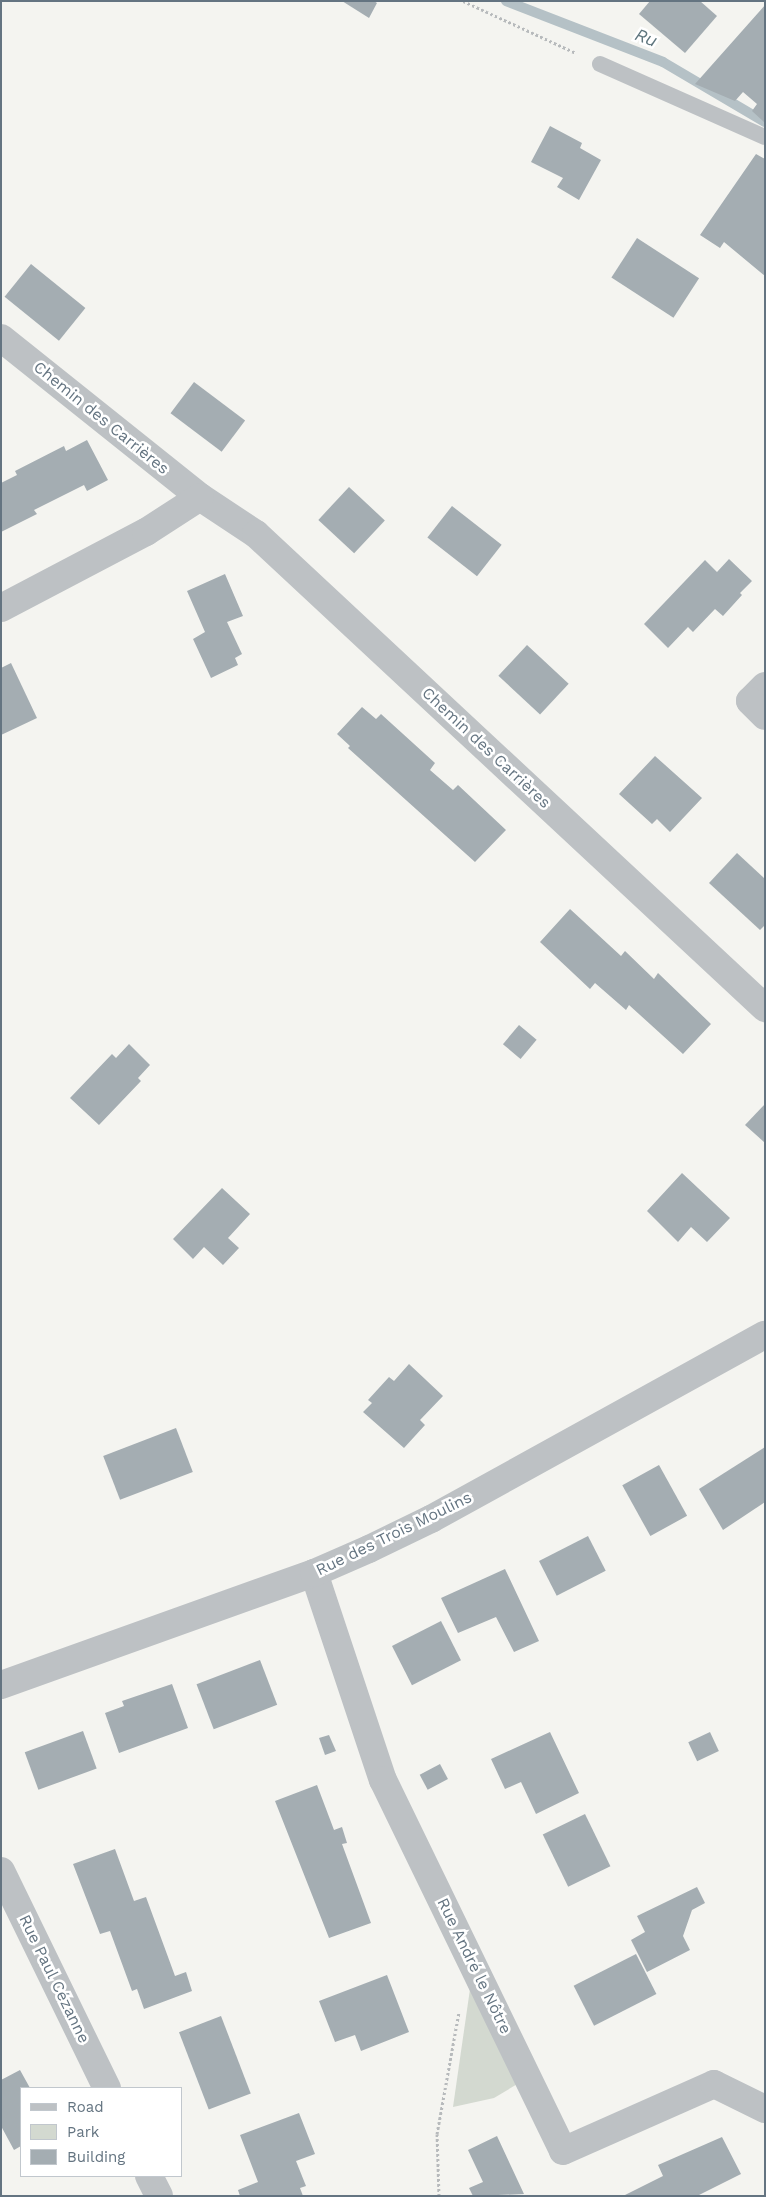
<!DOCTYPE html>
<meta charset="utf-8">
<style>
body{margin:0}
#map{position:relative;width:766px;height:2197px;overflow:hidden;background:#f4f4f0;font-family:"Work Sans",sans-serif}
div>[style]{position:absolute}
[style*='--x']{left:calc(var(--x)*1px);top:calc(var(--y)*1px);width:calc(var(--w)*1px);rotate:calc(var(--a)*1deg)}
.green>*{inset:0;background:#d3d9d0}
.stream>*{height:10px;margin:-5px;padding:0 5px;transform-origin:5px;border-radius:5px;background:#b5c1c6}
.building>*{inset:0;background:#a4adb2;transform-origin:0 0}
.path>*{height:3px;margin-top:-1.5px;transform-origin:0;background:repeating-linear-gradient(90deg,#b7babc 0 2.5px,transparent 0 5px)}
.service>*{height:16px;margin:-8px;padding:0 8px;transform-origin:8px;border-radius:8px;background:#bdc1c4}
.minor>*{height:28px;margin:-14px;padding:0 14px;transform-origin:14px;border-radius:14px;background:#bdc1c4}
.tertiary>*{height:28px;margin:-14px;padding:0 14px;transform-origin:14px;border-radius:14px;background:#bdc1c4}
span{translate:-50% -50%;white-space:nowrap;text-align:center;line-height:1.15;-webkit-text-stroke:5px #fff;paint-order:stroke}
.street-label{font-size:16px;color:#647481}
.water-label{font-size:18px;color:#5f767e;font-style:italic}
.frame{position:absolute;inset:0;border:2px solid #647481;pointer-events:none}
.legend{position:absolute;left:20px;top:2087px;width:162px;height:90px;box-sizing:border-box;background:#fff;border:1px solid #c1c7cd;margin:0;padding:6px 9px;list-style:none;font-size:15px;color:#647481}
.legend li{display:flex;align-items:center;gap:10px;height:25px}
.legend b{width:25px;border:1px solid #c1c7cd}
</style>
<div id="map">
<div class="green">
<div style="clip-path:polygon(470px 1989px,519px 2083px,494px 2098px,453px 2107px)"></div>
</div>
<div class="stream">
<div style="--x:506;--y:1;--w:168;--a:21.2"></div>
<div style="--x:663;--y:62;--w:118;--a:30.5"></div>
</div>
<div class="building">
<div style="clip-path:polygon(342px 1px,374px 1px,377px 3px,369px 18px)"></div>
<div style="clip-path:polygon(650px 1px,700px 1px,717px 16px,685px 53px,639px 14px)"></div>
<div style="clip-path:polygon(765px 5px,765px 123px,752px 111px,757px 104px,743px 92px,735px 101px,695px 84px)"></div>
<div style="clip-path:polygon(550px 126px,582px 143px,580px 148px,601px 160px,579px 200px,557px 187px,563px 178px,531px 162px)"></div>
<div style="clip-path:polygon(756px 154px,765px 159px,765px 276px,724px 242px,720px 248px,700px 235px)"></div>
<div style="left:637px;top:238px;width:74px;height:47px;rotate:33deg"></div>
<div style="left:31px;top:264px;width:70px;height:42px;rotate:39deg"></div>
<div style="left:194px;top:382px;width:64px;height:39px;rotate:37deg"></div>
<div style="clip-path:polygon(87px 440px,108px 480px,87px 491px,84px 485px,34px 510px,37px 514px,1px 532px,1px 483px,17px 475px,15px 471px,64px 446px,66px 451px)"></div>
<div style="left:349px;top:487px;width:49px;height:45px;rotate:43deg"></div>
<div style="left:452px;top:506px;width:63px;height:40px;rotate:38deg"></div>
<div style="clip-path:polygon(729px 559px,752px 581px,740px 593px,742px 595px,723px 616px,715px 609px,693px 632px,688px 627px,668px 648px,644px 624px,705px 560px,717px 572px)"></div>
<div style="clip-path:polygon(225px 574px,243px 616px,227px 622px,242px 654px,235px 658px,238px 665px,211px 678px,193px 639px,205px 632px,187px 591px)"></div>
<div style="left:527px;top:645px;width:57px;height:42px;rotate:43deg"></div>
<div style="clip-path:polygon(11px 663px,37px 718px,1px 735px,1px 668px)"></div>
<div style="clip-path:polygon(362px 707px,376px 719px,381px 714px,435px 763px,430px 770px,453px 790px,458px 785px,506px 830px,475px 862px,348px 748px,350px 746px,337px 734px)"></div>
<div style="clip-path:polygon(655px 756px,702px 798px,670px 832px,657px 819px,652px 824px,619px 794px)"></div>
<div style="clip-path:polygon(737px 853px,765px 879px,765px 925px,760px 930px,709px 883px)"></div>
<div style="clip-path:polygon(570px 909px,621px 956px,625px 951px,654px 979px,658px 973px,711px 1024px,683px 1054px,629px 1005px,626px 1010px,595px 983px,590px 989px,540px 942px)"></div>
<div style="left:519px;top:1025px;width:23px;height:25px;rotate:40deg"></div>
<div style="clip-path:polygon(129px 1044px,150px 1065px,138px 1078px,141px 1081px,99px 1125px,70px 1098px,112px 1054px,116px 1058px)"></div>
<div style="clip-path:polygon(765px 1104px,765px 1143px,745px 1125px)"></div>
<div style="clip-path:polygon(682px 1173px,730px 1218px,707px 1242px,691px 1227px,678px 1242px,647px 1211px)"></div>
<div style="clip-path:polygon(222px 1188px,250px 1214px,228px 1238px,239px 1248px,223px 1265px,204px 1247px,193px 1259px,173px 1239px)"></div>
<div style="clip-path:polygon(409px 1364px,443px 1396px,420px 1420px,425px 1425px,404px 1448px,363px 1412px,372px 1403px,368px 1400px,389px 1377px,394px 1381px)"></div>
<div style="left:176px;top:1428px;width:47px;height:78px;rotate:69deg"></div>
<div style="clip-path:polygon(765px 1447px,765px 1502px,723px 1530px,699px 1489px)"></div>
<div style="left:659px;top:1465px;width:58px;height:42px;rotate:61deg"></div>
<div style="left:588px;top:1536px;width:39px;height:55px;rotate:63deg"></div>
<div style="clip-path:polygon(505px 1569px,539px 1641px,514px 1652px,496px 1617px,458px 1633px,441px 1598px)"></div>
<div style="left:441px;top:1621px;width:44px;height:55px;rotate:63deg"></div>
<div style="left:260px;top:1660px;width:48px;height:68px;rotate:69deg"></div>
<div style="clip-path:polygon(172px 1684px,188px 1728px,119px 1753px,105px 1713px,124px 1706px,122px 1701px)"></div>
<div style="left:83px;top:1731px;width:40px;height:62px;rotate:70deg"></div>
<div style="clip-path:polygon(550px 1732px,579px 1793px,536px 1814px,521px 1782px,505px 1789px,491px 1759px)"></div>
<div style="left:710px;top:1732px;width:21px;height:24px;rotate:65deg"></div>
<div style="clip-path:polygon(329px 1735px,336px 1751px,325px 1755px,319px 1738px)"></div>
<div style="left:440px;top:1764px;width:17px;height:23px;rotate:62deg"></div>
<div style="clip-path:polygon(317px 1785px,334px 1830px,342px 1827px,347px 1843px,342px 1844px,371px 1923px,329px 1938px,275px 1801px)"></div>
<div style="left:585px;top:1814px;width:58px;height:47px;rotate:64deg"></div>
<div style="clip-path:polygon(115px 1849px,134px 1901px,146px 1897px,175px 1976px,186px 1972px,192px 1991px,144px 2009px,137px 1989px,132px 1991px,110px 1931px,100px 1934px,73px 1864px)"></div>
<div style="clip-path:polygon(697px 1887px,705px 1903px,692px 1910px,683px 1936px,690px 1950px,647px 1972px,631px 1940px,645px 1932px,637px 1916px)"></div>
<div style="left:636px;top:1954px;width:45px;height:70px;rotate:63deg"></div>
<div style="clip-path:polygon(387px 1975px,409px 2032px,361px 2051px,355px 2035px,335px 2042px,319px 2001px)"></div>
<div style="left:221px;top:2016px;width:83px;height:45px;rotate:69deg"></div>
<div style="clip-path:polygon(20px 2070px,30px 2088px,21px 2088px,21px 2146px,14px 2150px,1px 2126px,1px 2080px)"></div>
<div style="clip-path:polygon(299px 2113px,315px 2154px,296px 2161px,306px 2186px,300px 2188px,303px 2196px,240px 2196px,238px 2190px,258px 2182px,240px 2135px)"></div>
<div style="clip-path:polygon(497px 2136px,524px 2194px,473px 2196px,469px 2188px,483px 2182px,468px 2150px)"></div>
<div style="clip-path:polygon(722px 2137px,741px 2174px,697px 2196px,623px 2196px,663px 2176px,658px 2165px)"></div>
</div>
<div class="path">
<div style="--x:463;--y:1;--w:124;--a:24.7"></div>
<div style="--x:439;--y:2196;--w:62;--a:-91.8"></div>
<div style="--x:437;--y:2134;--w:124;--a:-79.8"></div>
</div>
<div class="service">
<div style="--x:600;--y:64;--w:180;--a:23.9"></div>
</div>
<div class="minor">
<div style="--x:1;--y:338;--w:255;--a:38.6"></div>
<div style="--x:200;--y:497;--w:67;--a:33.5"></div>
<div style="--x:256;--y:534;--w:696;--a:42.96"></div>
<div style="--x:1;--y:608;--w:164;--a:-27.7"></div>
<div style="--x:146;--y:532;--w:64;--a:-32.9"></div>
<div style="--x:765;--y:686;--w:21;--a:135"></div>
<div style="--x:750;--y:701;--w:21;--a:45"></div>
<div style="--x:314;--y:1573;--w:218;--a:71.6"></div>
<div style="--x:383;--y:1780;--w:412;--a:64.1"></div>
<div style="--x:563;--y:2151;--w:165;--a:-23.9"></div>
<div style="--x:714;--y:2084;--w:57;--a:26.1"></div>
<div style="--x:1;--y:1871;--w:242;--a:64"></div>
<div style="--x:149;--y:2176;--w:22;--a:63"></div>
</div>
<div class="tertiary">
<div style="--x:1;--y:1685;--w:332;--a:-19.7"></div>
<div style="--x:314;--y:1573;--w:60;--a:-23.6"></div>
<div style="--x:369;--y:1549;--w:69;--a:-25.8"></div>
<div style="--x:431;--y:1519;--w:381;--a:-28.9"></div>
</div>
<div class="street-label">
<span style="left:101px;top:418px;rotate:39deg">Chemin des Carrières</span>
<span style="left:486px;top:748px;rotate:43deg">Chemin des Carrières</span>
<span style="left:394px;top:1534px;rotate:-26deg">Rue des Trois Moulins</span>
<span style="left:474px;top:1966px;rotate:64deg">Rue André le Nôtre</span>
<span style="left:54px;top:1979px;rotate:64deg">Rue Paul Cézanne</span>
</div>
<div class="water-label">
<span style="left:646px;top:38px;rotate:21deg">Ru</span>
</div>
<div class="frame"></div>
<ul class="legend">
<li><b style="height:6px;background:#bdc1c4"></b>Road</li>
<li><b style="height:14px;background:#d3d9d0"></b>Park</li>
<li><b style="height:14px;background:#a4adb2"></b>Building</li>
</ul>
</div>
